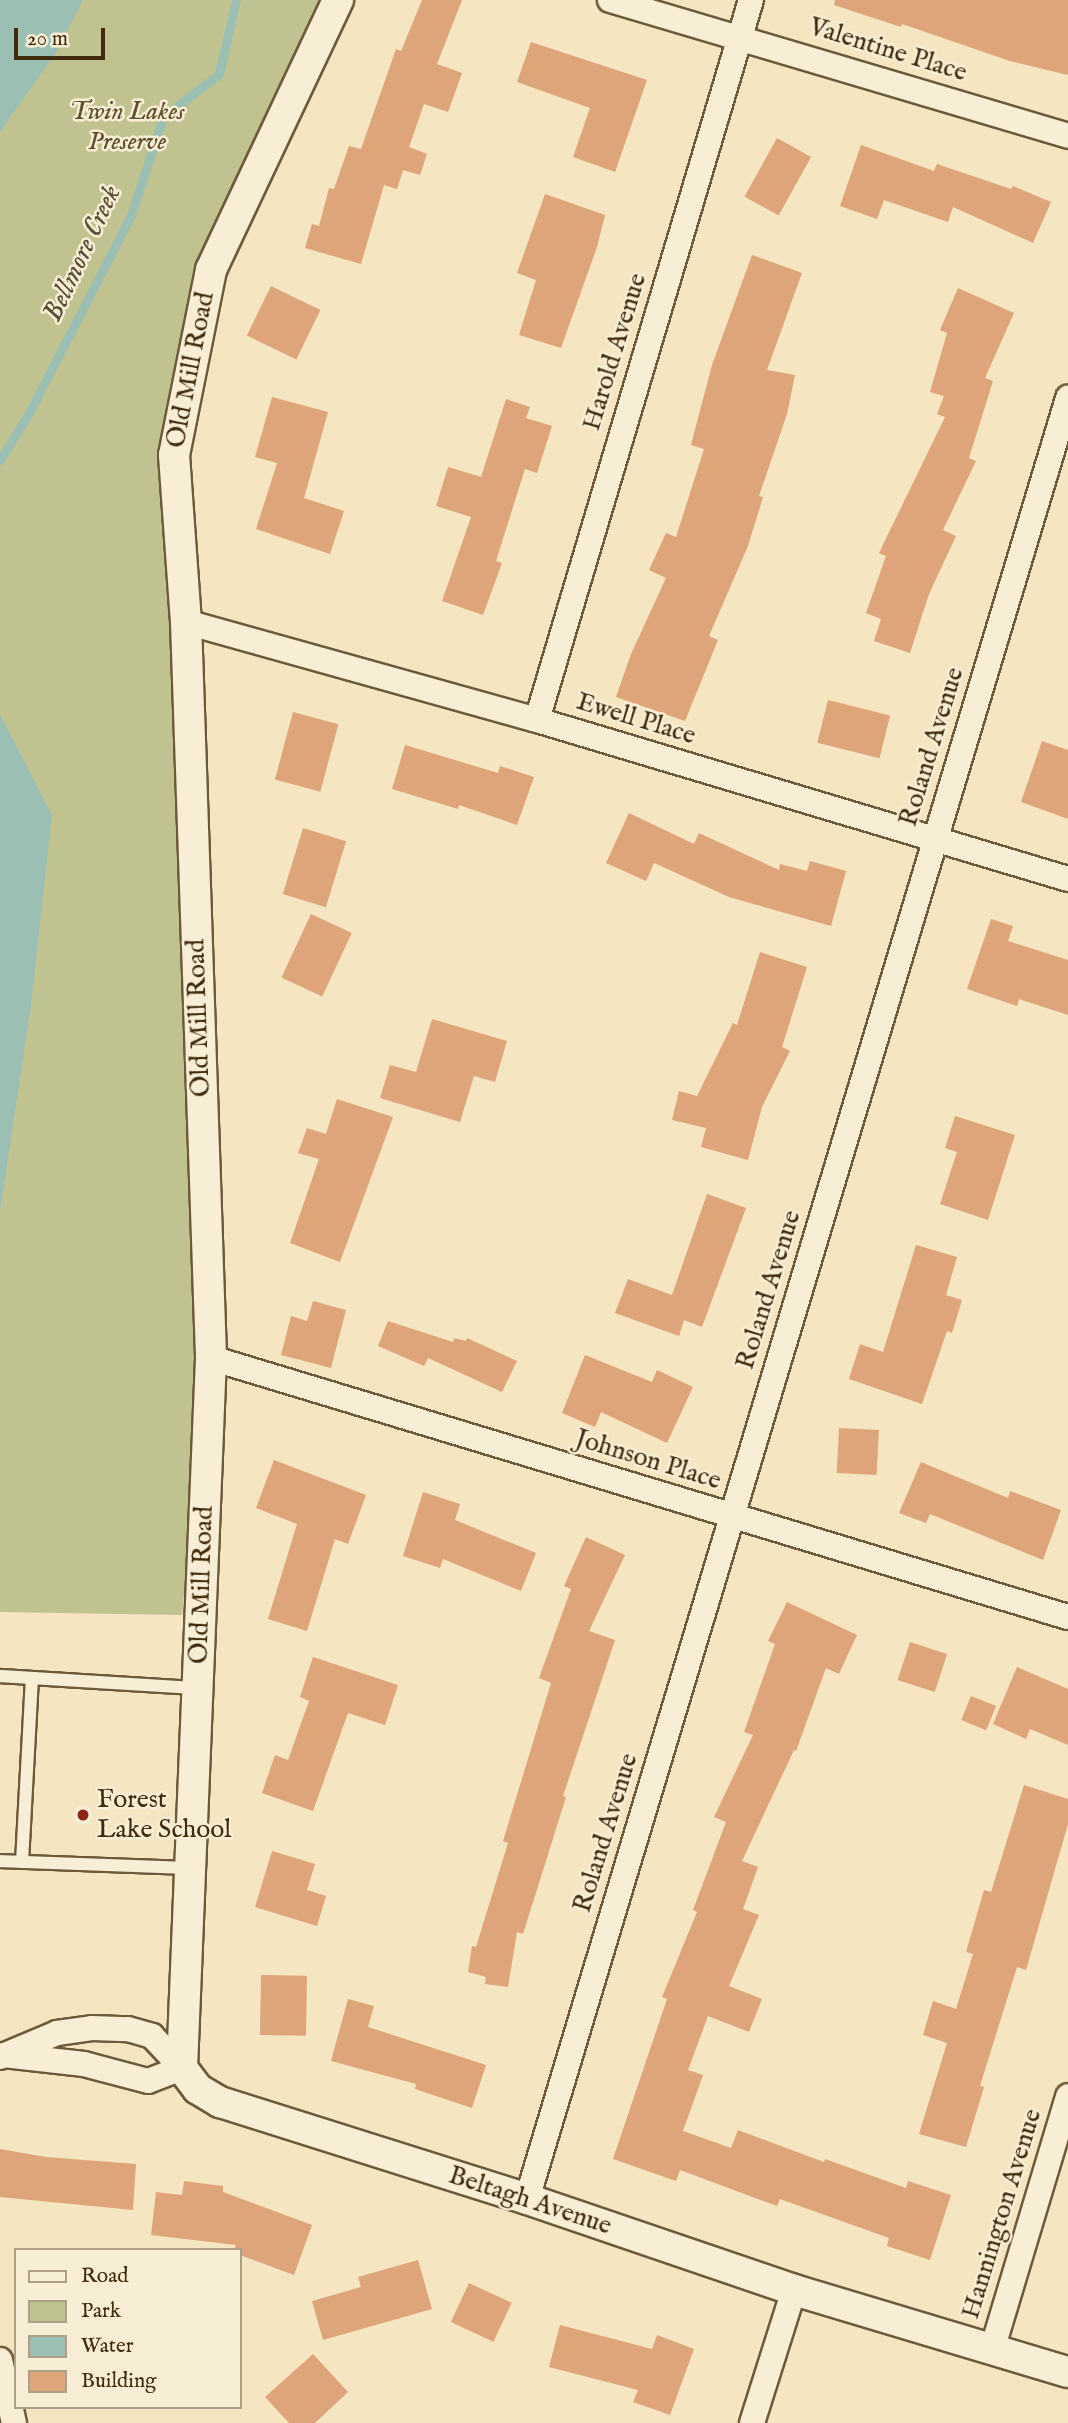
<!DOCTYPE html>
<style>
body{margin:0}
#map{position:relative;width:1068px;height:2423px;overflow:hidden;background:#f5e5c0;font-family:"IM FELL English",serif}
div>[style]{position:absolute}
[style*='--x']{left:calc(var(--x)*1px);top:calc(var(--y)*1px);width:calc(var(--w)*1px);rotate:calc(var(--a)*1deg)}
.green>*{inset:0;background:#c0c390}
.water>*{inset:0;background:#9cbfb3}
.stream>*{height:9px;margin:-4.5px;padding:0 4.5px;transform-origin:4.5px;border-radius:4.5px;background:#9cbfb3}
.building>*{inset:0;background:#dea57a;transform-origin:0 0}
.roads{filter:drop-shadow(2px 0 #6d5a3a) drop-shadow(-2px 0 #6d5a3a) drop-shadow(0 2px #6d5a3a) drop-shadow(0 -2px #6d5a3a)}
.service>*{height:12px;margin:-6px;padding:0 6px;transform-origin:6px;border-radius:6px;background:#f8eed6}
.minor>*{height:24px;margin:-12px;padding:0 12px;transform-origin:12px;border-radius:12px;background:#f8eed6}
.tertiary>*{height:30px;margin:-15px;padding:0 15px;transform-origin:15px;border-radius:15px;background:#f8eed6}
.dots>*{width:19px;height:19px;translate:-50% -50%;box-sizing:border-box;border:4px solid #f8eed6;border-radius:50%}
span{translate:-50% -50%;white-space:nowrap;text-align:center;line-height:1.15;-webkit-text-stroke:5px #f8eed6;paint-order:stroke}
.street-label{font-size:26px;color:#402b0d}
.park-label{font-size:26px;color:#60512e;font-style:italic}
.poi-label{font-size:26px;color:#402b0d}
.left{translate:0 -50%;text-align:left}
.water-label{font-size:28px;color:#575036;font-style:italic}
.legend{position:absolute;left:14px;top:2248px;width:228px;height:161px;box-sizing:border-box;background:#f8eed6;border:2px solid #aea086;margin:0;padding:9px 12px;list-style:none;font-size:21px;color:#402b0d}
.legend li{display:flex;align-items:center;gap:14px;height:35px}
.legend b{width:35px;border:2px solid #aea086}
.scale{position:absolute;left:14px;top:28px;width:91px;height:32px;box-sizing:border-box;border:4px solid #402b0d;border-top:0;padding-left:9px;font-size:21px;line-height:24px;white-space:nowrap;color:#402b0d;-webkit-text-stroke:5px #f8eed6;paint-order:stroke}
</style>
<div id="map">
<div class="green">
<div style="clip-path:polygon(0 0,324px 0,170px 406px,197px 1473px,182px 1615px,0 1612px)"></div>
</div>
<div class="water">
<div style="clip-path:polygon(0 0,83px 0,56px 53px,0 132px)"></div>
<div style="clip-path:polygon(0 714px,52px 815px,31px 1006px,0 1212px)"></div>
</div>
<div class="stream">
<div style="--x:0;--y:460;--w:55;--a:-58.3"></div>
<div style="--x:29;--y:413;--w:223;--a:-62.7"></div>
<div style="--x:131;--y:215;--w:103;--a:-71.9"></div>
<div style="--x:163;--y:117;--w:71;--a:-37.5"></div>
<div style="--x:219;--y:74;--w:76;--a:-77.1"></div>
</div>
<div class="building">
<div style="clip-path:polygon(422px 0,462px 0,437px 64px,462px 73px,448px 112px,424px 104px,409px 147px,427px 154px,420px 175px,403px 170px,397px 189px,384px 185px,361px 264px,305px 248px,312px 224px,319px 226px,329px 188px,334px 189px,349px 146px,361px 149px,396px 49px,401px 51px)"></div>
<div style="clip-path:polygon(835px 0,1068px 0,1068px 75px,1010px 61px,902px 24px,901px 27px,834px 5px)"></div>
<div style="clip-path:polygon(531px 42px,647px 80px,615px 172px,573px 157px,590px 108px,517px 82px)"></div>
<div style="left:777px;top:138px;width:39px;height:67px;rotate:29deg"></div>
<div style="clip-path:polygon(861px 145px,934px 171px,937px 164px,1011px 189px,1013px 186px,1051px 202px,1033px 243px,953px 207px,948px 222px,884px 200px,877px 219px,840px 206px)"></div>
<div style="clip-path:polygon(545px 194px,605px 215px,597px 247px,561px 348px,519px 335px,536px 280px,517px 273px)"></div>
<div style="clip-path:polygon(752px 255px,802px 273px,767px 370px,795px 375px,787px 414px,759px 496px,763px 497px,748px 546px,709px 636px,718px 640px,685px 721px,616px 697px,631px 654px,666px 578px,649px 570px,666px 533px,676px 537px,704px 449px,691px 445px,712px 365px)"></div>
<div style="left:271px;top:286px;width:55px;height:55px;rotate:26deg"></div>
<div style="clip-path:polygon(958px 288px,1014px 313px,985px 378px,993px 381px,969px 458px,976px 461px,943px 530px,956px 536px,929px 594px,910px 653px,874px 641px,881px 619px,866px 613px,886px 556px,879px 553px,945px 417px,937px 414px,944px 396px,930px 392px,947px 333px,940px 330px)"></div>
<div style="clip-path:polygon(272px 397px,328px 412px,304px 498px,344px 511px,330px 554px,256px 529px,277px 463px,255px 457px)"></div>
<div style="clip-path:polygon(506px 399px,530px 407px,526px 418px,552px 426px,537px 473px,525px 469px,496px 561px,502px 563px,483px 615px,442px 601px,471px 517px,436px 506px,448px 467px,481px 477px)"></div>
<div style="left:828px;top:700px;width:64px;height:44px;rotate:14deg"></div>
<div style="left:293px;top:712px;width:47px;height:70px;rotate:15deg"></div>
<div style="clip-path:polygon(1042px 741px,1068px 750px,1068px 819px,1021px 802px)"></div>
<div style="clip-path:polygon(405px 745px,498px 773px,500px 766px,534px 777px,517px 825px,459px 805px,458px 809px,392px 789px)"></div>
<div style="clip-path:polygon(629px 813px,694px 844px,699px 833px,779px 870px,780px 864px,807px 871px,810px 861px,846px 871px,831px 926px,729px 897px,654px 863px,646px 881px,606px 863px)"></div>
<div style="left:303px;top:828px;width:45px;height:69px;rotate:17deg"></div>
<div style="left:311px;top:914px;width:45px;height:70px;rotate:25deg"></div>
<div style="clip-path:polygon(991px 919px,1013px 926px,1008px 941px,1068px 960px,1068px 1015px,1019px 999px,1017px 1006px,967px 989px)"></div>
<div style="clip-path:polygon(760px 952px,807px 967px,782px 1047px,790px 1051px,762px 1107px,748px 1160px,701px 1147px,706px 1128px,672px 1120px,679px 1091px,697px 1096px,733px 1023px,737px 1025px)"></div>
<div style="clip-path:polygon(432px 1019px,507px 1041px,495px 1082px,474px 1076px,460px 1122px,380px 1098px,390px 1065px,416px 1072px)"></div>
<div style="clip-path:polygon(337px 1099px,393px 1117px,340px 1262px,290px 1243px,319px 1159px,298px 1153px,307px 1128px,326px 1134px)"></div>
<div style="clip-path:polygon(955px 1116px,1015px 1135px,988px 1220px,940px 1204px,957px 1152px,945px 1148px)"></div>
<div style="clip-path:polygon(707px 1194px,746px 1208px,702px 1327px,684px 1320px,679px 1336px,615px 1313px,628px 1279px,672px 1295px)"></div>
<div style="clip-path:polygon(916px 1245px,957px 1257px,946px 1295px,962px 1300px,952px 1333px,947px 1331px,922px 1404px,849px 1379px,860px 1344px,883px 1352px)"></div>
<div style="clip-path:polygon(313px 1301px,346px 1310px,331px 1368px,281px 1355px,291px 1316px,307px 1321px)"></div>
<div style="clip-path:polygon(388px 1321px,453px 1342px,454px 1338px,466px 1341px,467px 1338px,517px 1361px,502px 1392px,428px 1358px,424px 1366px,378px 1346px)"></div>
<div style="clip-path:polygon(585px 1355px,652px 1382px,657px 1370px,693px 1387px,667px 1443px,601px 1412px,595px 1427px,562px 1413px)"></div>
<div style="left:839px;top:1428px;width:40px;height:45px;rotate:3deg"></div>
<div style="clip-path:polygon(274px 1460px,366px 1495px,348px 1544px,335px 1539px,307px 1631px,268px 1619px,297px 1524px,256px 1508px)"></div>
<div style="clip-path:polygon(921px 1462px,1008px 1498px,1010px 1491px,1061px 1510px,1043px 1560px,930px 1514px,926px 1523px,899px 1513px)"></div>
<div style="clip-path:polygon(423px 1492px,460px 1504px,455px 1520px,536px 1553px,521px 1591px,443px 1559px,440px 1568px,403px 1556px)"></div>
<div style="clip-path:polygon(586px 1537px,625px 1555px,589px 1631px,615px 1640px,563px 1796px,566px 1797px,523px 1934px,517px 1932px,508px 1987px,485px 1984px,486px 1977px,468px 1972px,472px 1946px,476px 1947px,508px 1843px,503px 1841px,551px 1683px,539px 1678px,571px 1589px,564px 1586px)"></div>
<div style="clip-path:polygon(787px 1602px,857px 1635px,839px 1674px,826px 1668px,796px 1751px,794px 1750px,742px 1861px,758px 1867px,743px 1909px,759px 1915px,729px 1986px,762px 1999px,749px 2032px,708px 2016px,688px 2070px,703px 2075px,683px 2131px,731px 2148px,738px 2130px,824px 2162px,825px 2159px,906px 2188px,908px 2181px,951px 2195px,930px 2260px,887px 2246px,889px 2238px,780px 2199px,777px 2206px,680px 2170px,676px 2181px,613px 2159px,667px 1999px,662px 1997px,697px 1912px,693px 1910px,726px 1822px,714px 1817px,753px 1735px,744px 1732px,775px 1644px,768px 1641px)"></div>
<div style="left:910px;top:1642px;width:39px;height:40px;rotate:18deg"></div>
<div style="clip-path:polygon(313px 1657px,398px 1685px,385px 1725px,348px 1713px,313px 1811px,262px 1793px,275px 1755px,288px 1760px,309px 1701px,300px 1697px)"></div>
<div style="clip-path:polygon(1017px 1667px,1068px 1689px,1068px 1745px,1030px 1729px,1026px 1739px,993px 1724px)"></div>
<div style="left:971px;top:1696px;width:27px;height:26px;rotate:22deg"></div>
<div style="clip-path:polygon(1024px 1785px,1068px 1799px,1068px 1824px,1026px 1970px,1017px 1967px,980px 2086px,984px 2087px,966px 2147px,919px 2134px,947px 2043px,923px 2035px,933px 2001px,956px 2009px,973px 1954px,966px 1952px,984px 1890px,991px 1892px)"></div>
<div style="clip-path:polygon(272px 1851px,315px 1864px,307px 1890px,326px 1896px,317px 1926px,255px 1907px)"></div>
<div style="left:261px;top:1975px;width:46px;height:60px;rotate:1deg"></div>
<div style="clip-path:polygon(348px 1999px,374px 2006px,368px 2027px,486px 2065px,472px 2108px,415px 2089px,416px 2084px,331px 2061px)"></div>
<div style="clip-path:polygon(0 2149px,46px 2157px,136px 2164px,133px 2210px,0 2197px)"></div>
<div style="clip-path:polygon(184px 2181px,223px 2186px,223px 2192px,312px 2225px,294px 2275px,240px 2255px,240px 2250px,234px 2250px,236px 2245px,151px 2235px,156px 2192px,182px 2195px)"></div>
<div style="clip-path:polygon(418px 2260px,432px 2309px,323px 2340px,312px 2301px,361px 2287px,358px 2277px)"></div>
<div style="left:469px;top:2283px;width:47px;height:43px;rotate:25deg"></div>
<div style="clip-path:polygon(560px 2325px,652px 2349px,657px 2335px,694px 2349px,670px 2415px,633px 2402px,638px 2390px,549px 2367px)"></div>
<div style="clip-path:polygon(313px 2354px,348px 2392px,315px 2423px,289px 2423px,265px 2397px)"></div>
</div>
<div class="roads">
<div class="service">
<div style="--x:0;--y:1676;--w:197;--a:3.5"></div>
<div style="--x:0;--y:1861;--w:189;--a:2.1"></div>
<div style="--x:22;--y:1862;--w:184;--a:-86.9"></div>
</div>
<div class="minor">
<div style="--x:610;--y:0;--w:478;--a:16.5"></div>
<div style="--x:186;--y:622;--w:364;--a:15.6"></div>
<div style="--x:537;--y:720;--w:554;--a:16.67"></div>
<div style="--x:537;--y:720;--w:751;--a:-73.45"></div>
<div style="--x:211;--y:1358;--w:895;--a:16.82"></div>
<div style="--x:0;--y:2057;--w:62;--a:-22.8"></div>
<div style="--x:57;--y:2033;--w:35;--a:-8"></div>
<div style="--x:92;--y:2028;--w:36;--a:2"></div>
<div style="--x:128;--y:2029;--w:25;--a:16"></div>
<div style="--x:152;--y:2036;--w:44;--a:46.8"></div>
<div style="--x:182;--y:2068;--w:36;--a:159"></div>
<div style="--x:148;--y:2081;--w:66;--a:-165.1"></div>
<div style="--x:84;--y:2064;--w:81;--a:-173.6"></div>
<div style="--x:527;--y:2199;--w:1881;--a:-73.28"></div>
<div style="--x:992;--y:2350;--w:265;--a:-73.3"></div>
<div style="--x:0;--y:2360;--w:65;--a:77.5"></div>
<div style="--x:752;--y:2423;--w:139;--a:-72.5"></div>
</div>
<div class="tertiary">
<div style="--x:338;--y:0;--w:298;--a:115.2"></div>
<div style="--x:211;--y:270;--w:189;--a:101.3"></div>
<div style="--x:174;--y:455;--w:167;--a:85.9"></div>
<div style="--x:186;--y:622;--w:736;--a:88.05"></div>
<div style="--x:211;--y:1358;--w:711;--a:92.34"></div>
<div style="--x:182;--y:2068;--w:26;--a:53"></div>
<div style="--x:198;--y:2089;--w:26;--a:31"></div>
<div style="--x:220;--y:2102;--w:322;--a:17.5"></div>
<div style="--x:527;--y:2199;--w:282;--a:18.8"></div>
<div style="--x:794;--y:2290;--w:286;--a:16.7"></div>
</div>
</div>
<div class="dots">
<div style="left:83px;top:1815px;background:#8f2418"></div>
</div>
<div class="street-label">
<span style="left:888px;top:50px;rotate:17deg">Valentine Place</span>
<span style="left:615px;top:352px;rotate:-73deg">Harold Avenue</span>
<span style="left:191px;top:370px;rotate:-79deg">Old Mill Road</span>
<span style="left:636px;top:719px;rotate:17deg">Ewell Place</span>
<span style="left:932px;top:747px;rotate:-73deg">Roland Avenue</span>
<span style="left:199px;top:1018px;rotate:-92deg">Old Mill Road</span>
<span style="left:769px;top:1290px;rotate:-73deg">Roland Avenue</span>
<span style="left:648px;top:1460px;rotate:17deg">Johnson Place</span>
<span style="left:202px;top:1585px;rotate:-88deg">Old Mill Road</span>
<span style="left:606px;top:1833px;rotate:-73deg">Roland Avenue</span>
<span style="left:530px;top:2201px;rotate:18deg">Beltagh Avenue</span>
<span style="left:1002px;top:2214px;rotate:-73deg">Hannington Avenue</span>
</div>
<div class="park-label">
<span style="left:127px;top:127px">Twin Lakes<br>Preserve</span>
</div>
<div class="poi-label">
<span class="left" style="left:97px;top:1815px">Forest<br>Lake School</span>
</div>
<div class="water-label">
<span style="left:83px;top:254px;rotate:-65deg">Bellmore Creek</span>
</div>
<ul class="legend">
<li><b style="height:9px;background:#f8eed6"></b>Road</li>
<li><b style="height:19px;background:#c0c390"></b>Park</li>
<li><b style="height:19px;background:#9cbfb3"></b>Water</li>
<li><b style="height:19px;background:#dea57a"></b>Building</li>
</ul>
<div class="scale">20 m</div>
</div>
